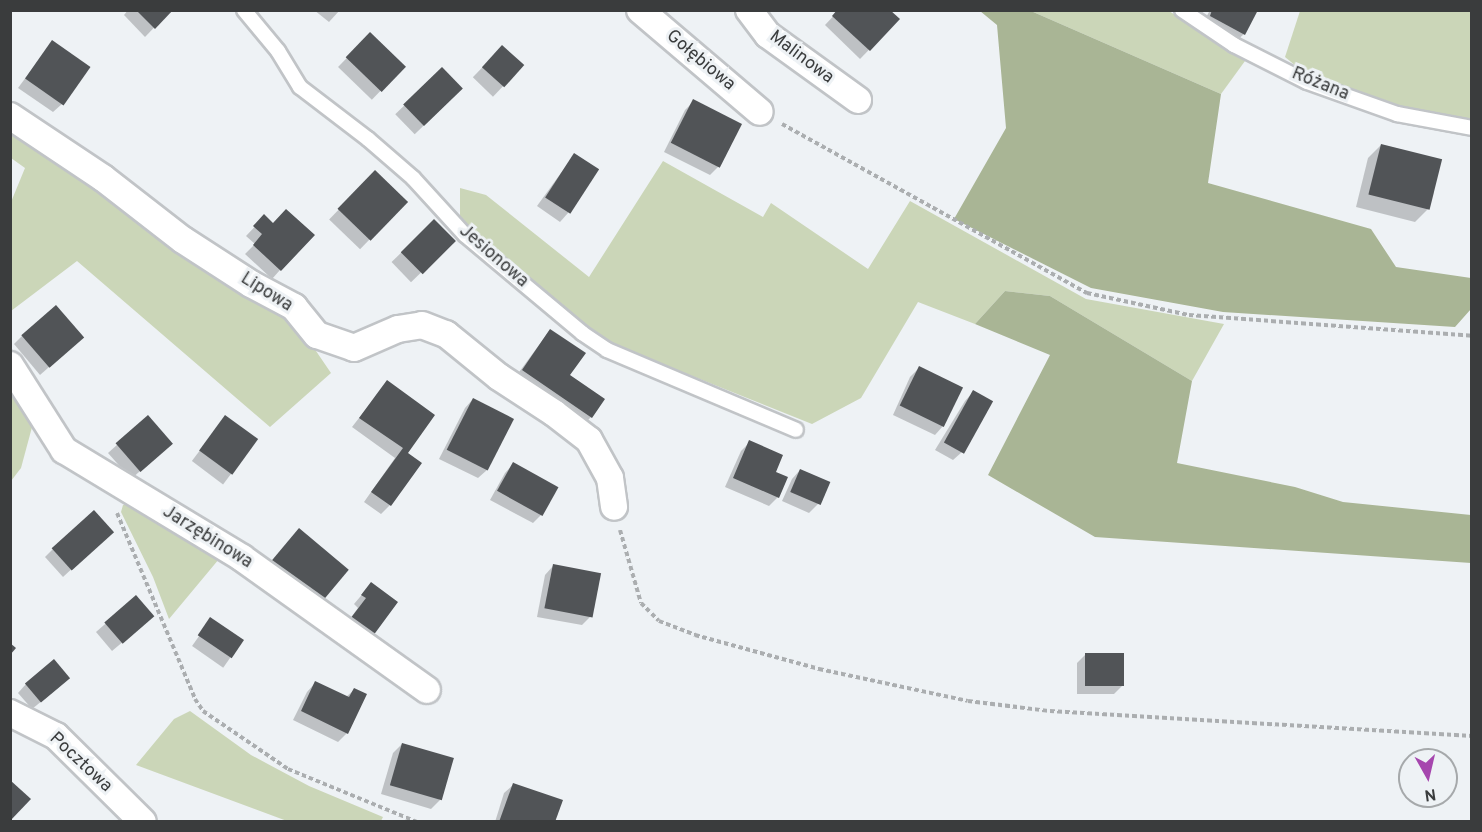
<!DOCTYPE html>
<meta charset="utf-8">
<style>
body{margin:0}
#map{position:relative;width:1482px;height:832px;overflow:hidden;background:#eef2f5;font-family:Overpass,sans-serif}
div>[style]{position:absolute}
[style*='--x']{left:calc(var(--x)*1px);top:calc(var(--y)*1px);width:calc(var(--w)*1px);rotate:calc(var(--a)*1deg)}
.green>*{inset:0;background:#cbd6b8}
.forest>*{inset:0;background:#a9b595}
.shadow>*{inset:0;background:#0003;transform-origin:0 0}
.building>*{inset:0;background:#515457;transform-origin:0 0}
.path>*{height:4px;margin-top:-2px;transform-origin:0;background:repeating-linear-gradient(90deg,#abaeb0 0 4.5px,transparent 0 7.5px)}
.roads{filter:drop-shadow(2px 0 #c1c4c7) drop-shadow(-2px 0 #c1c4c7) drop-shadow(0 2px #c1c4c7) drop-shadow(0 -2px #c1c4c7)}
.lane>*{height:14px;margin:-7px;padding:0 7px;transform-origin:7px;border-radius:7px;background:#fff}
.street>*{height:26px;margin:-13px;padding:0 13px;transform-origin:13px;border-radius:13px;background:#fff}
span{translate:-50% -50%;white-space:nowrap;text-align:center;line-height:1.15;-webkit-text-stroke:6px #eef2f5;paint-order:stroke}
.street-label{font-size:18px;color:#3a3c3d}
.frame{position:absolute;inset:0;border:12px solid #3a3c3d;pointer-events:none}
.north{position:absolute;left:1398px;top:748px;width:60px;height:60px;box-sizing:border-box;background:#eef2f5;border:2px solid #a6a9ab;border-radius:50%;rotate:172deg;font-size:16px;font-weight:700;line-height:24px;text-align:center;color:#3a3c3d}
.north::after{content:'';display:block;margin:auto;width:21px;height:27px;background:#a646ae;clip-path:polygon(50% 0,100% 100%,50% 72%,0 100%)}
</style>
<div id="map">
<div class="green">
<div style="clip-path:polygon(1031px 11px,1169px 11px,1245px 61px,1221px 94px)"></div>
<div style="clip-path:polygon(1300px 11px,1471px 11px,1471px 122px,1378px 101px,1308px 76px,1285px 57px)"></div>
<div style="clip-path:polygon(11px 121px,288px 310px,331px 373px,270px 427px,77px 261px,11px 311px,11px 202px,25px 168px,11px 158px)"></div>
<div style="clip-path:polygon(663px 161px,763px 217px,771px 203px,868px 269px,910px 201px,1086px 299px,1224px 324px,1192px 381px,1050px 296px,1005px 291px,975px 324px,918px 302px,861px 398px,812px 424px,607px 342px,580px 325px,460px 221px,460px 188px,486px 195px,589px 277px)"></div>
<div style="clip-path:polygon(10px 379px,35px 416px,21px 468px,11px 481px)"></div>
<div style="clip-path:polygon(130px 504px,219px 559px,169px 619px,153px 577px,121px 512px,123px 505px)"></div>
<div style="clip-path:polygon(190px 711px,251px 755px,309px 786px,383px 817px,381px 821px,287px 821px,136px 765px,174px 719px)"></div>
</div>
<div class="forest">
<div style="clip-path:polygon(980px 11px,1031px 11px,1221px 94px,1208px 183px,1371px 229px,1396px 267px,1471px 278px,1471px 309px,1455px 327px,1223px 312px,1091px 288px,954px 219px,1006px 128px,997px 25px)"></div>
<div style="clip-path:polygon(1005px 291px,1050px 296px,1192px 381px,1177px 463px,1295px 487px,1343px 502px,1471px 515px,1471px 563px,1095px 537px,988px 475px,1050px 355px,975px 324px)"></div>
</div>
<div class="shadow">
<div style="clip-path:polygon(128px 10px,171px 10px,145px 37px,124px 15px)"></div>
<div style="clip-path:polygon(314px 10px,340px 10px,329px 22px)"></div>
<div style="clip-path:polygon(839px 10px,898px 20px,860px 59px,825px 25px)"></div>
<div style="clip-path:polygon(1210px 10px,1257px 10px,1244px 34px,1235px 42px,1202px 25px)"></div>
<div style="left:370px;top:34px;width:47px;height:46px;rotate:44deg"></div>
<div style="clip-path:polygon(52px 42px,62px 104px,53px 112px,18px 88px)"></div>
<div style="left:502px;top:47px;width:28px;height:42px;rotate:44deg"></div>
<div style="left:442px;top:69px;width:28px;height:65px;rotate:46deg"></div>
<div style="clip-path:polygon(694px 101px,719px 166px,710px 175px,664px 152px,685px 110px)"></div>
<div style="clip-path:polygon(1381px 145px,1441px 160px,1428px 209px,1415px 222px,1356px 207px,1368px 158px)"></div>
<div style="clip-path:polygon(574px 155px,568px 213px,560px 222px,537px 206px)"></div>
<div style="left:375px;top:172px;width:43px;height:66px;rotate:44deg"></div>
<div style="clip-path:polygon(264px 217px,280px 270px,272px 279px,245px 254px,255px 244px,246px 236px)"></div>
<div style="left:434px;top:221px;width:28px;height:59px;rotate:46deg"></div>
<div style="clip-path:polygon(550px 330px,568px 376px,591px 417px,582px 426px,514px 379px)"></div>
<div style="clip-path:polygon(22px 336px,73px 346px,40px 375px,14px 344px)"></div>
<div style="clip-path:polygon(919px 368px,943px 426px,935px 435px,893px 415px,910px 377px)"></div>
<div style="clip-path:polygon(387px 382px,405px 453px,390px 505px,381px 514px,364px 502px,395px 458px,352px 427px)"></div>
<div style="clip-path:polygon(973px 392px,991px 402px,962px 452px,953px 460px,935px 450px,965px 401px)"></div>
<div style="clip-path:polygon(473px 399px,487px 470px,478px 478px,439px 459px,465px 408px)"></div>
<div style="clip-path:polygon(148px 417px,162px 452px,131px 479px,108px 453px)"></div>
<div style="left:225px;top:417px;width:39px;height:55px;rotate:37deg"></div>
<div style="clip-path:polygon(750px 442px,774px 473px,778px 497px,769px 506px,725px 487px,741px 451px)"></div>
<div style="clip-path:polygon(513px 464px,542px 514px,533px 523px,490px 500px,505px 473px)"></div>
<div style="clip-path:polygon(800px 470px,818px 504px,809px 513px,782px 501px,792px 479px)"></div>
<div style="clip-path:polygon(103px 540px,63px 577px,45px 557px,53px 549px)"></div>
<div style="clip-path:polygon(553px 566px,591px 616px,582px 625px,537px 617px,545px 575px)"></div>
<div style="clip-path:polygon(371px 584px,396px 602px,340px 632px,358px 608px,354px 604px)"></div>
<div style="clip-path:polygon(136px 597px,143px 625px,112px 651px,96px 632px)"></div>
<div style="left:211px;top:619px;width:38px;height:33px;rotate:35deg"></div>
<div style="clip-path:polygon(1086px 654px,1123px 685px,1114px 694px,1077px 694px,1077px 663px)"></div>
<div style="clip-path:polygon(315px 683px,346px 697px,354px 690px,347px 733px,338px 742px,293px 720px,307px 692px)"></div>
<div style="clip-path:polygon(26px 684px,59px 687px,32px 709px,18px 693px)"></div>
<div style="clip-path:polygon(402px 744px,440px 800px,431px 809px,381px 794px,393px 753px)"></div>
<div style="clip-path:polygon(513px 785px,554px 822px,495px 822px,504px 793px)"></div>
</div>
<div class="building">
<div style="clip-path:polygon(136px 10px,173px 10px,155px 29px)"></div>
<div style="clip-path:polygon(837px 10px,890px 10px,900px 19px,870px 51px,832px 16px)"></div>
<div style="clip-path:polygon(1212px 10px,1258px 10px,1245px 35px,1210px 16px)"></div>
<div style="left:370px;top:32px;width:50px;height:35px;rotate:44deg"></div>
<div style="left:52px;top:40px;width:47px;height:47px;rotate:35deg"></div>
<div style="left:502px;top:45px;width:30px;height:30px;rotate:42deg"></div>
<div style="left:442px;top:67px;width:30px;height:54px;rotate:46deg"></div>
<div style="left:693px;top:99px;width:55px;height:49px;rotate:27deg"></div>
<div style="left:1381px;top:144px;width:63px;height:52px;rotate:14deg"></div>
<div style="left:574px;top:153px;width:30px;height:53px;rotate:33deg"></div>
<div style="left:375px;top:170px;width:46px;height:54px;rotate:44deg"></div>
<div style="clip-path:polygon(286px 209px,315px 235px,281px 271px,253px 245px,262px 234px,253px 226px,264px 214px,273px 223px)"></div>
<div style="left:434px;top:219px;width:31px;height:47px;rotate:45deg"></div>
<div style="left:56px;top:305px;width:43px;height:46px;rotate:49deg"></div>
<div style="clip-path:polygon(550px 329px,586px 353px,570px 375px,605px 399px,592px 418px,522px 370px)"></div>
<div style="left:919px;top:366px;width:49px;height:44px;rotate:26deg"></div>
<div style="clip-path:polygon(387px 380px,435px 415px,408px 453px,422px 463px,391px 506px,371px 492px,403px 448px,359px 418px)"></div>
<div style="left:973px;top:390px;width:23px;height:60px;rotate:29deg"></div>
<div style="left:473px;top:398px;width:46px;height:58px;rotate:27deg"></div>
<div style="left:148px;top:415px;width:38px;height:43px;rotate:49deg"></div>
<div style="left:225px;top:415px;width:41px;height:44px;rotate:36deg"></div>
<div style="clip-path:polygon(749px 440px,783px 455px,776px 472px,788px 477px,779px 498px,733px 478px)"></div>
<div style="left:513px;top:462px;width:52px;height:33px;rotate:29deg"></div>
<div style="left:800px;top:469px;width:33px;height:25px;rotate:23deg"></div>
<div style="left:94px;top:510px;width:30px;height:57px;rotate:48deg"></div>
<div style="left:299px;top:528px;width:65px;height:43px;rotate:40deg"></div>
<div style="left:553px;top:564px;width:49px;height:45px;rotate:11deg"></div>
<div style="clip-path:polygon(371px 582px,398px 602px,370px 640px,347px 623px,366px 598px,361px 595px)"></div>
<div style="left:136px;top:595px;width:28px;height:42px;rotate:49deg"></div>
<div style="left:210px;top:617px;width:41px;height:22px;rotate:34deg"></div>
<div style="clip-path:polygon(10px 643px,16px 648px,10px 655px)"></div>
<div style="left:1085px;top:653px;width:39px;height:33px"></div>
<div style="left:54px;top:659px;width:25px;height:38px;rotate:50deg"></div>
<div style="clip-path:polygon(315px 681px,349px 697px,354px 688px,367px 694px,348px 734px,301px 711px)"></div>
<div style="left:402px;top:743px;width:54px;height:44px;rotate:16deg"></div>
<div style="clip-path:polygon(10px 780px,31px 799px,10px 821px)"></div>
<div style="clip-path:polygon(513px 783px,563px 800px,555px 822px,499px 822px)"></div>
</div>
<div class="path">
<div style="--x:782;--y:124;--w:349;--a:29"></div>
<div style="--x:1087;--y:293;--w:104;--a:12.2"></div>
<div style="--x:1189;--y:315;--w:284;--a:4.2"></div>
<div style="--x:117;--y:513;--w:202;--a:67.2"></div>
<div style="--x:195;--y:699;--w:14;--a:56"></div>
<div style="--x:203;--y:711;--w:103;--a:34.3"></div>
<div style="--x:288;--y:769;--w:139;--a:22.3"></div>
<div style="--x:620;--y:530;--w:76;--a:74"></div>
<div style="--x:641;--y:603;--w:25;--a:45"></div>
<div style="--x:659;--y:621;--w:39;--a:21"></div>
<div style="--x:695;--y:635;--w:129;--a:15.3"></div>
<div style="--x:819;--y:669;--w:152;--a:12.1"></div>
<div style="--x:968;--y:701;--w:83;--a:7"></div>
<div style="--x:1050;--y:711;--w:423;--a:3.4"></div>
</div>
<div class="roads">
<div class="lane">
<div style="--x:244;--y:10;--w:53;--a:50.3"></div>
<div style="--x:278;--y:51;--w:42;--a:58.6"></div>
<div style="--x:300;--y:87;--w:86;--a:37.4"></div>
<div style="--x:368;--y:139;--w:60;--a:40.9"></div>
<div style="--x:413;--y:178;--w:77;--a:47.6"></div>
<div style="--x:465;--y:235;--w:153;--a:39.9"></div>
<div style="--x:582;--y:333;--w:30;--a:34"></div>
<div style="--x:607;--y:350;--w:205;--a:22.9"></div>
<div style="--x:1182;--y:10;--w:63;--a:33.9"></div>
<div style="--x:1234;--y:45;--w:82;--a:26.9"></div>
<div style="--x:1307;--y:82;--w:96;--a:19.6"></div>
<div style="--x:1397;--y:114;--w:76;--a:10.6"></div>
</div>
<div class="street">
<div style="--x:640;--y:10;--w:157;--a:40.4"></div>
<div style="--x:749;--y:10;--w:31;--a:53"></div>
<div style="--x:768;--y:35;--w:111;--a:35.8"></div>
<div style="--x:10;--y:116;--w:112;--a:33.7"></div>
<div style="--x:103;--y:178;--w:101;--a:37.8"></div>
<div style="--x:183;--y:240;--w:81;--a:32.9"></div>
<div style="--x:251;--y:284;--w:49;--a:28.1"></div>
<div style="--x:294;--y:307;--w:36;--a:51"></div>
<div style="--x:317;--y:335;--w:39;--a:19"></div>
<div style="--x:354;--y:348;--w:48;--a:-23.4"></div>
<div style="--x:398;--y:329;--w:24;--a:-9"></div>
<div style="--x:422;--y:325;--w:26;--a:21"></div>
<div style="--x:446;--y:334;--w:68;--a:39.1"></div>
<div style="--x:499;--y:377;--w:66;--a:33.2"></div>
<div style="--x:554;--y:413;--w:44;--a:37.6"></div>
<div style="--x:589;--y:440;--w:43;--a:61.1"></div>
<div style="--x:610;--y:478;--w:29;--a:82"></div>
<div style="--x:10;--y:365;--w:101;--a:57.6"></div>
<div style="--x:64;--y:450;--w:208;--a:31.2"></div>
<div style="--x:242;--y:558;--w:227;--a:35.5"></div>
<div style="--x:10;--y:713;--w:51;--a:26.6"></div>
<div style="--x:56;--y:736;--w:122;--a:44.7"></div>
</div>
</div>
<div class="street-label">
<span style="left:801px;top:58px;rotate:37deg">Malinowa</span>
<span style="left:700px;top:61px;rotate:40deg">Gołębiowa</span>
<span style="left:1320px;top:85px;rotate:22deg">Różana</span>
<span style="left:493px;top:257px;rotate:41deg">Jesionowa</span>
<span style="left:266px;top:293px;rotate:32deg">Lipowa</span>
<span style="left:207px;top:538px;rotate:32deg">Jarzębinowa</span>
<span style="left:80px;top:763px;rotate:43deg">Pocztowa</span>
</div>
<div class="frame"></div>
<div class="north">N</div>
</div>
